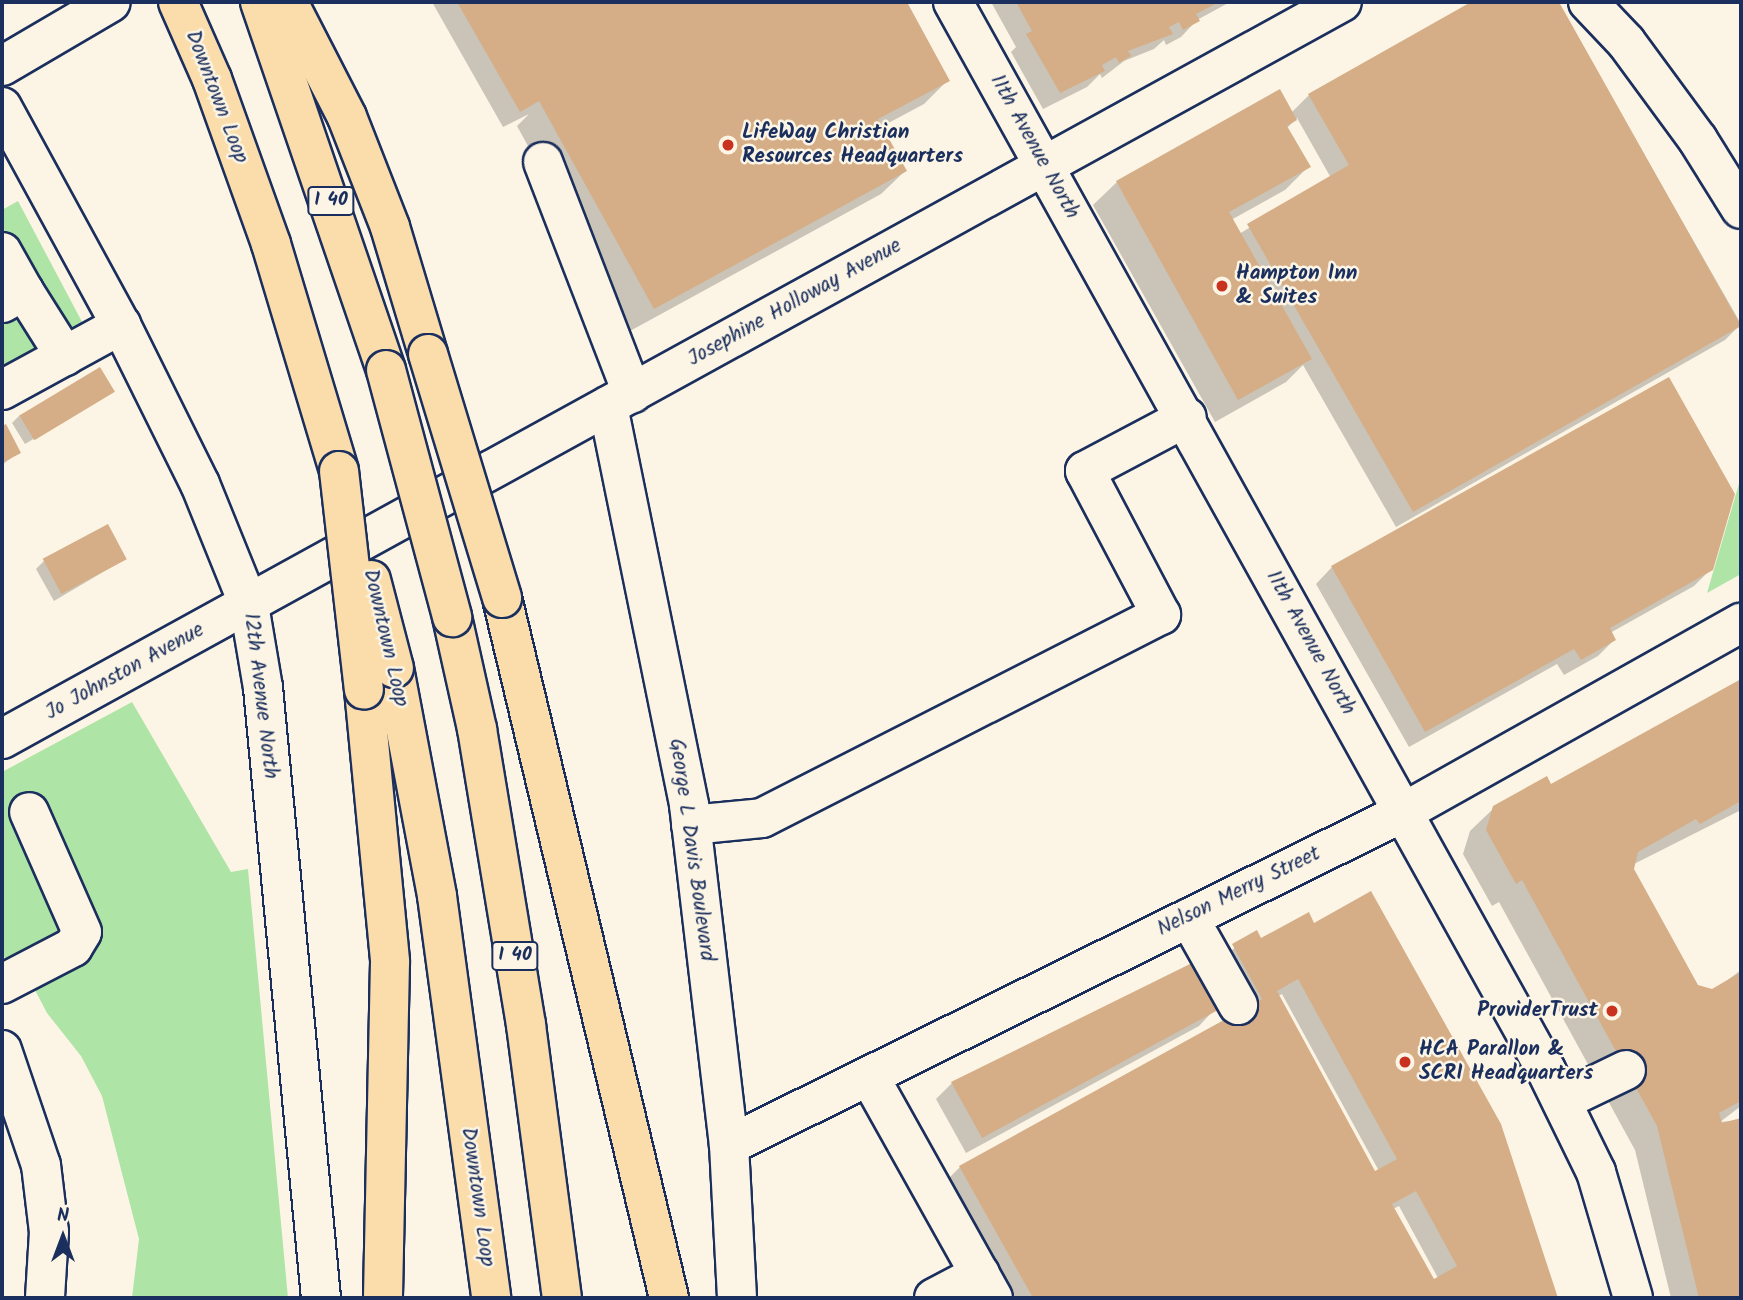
<!DOCTYPE html>
<style>
body{margin:0}
#map{position:relative;width:1743px;height:1300px;overflow:hidden;background:#fcf5e5;font-family:Kalam,sans-serif}
div>[style]{position:absolute}
[style*='--x']{left:calc(var(--x)*1px);top:calc(var(--y)*1px);width:calc(var(--w)*1px);rotate:calc(var(--a)*1deg)}
.green>*{inset:0;background:#aee4a6}
.shadow>*{inset:0;background:#0003}
.building>*{inset:0;background:#d5ae87;transform-origin:0 0}
.roads{filter:drop-shadow(2px 0 #1b2f5e) drop-shadow(-2px 0 #1b2f5e) drop-shadow(0 2px #1b2f5e) drop-shadow(0 -2px #1b2f5e)}
.minor>*{height:38px;margin:-19px;padding:0 19px;transform-origin:19px;border-radius:19px;background:#fcf5e5}
.highway>*{height:38px;margin:-19px;padding:0 19px;transform-origin:19px;border-radius:19px;background:#faddab}
.bridges{filter:drop-shadow(2px 0 #1b2f5e) drop-shadow(-2px 0 #1b2f5e) drop-shadow(0 2px #1b2f5e) drop-shadow(0 -2px #1b2f5e)}
.highway-bridge>*{height:38px;margin:-19px;padding:0 19px;transform-origin:19px;border-radius:19px;background:#faddab}
.dots>*{width:19px;height:19px;translate:-50% -50%;box-sizing:border-box;border:4px solid #fcf5e5;border-radius:50%}
span{translate:-50% -50%;white-space:nowrap;text-align:center;line-height:1.15;-webkit-text-stroke:5px #fcf5e5;paint-order:stroke}
.shield-label span{padding:2px 5px;background:#fcf5e5;border:2px solid;border-radius:5px;-webkit-text-stroke-width:0}
.shield-label{font-size:19px;color:#1b2f5e;font-weight:700}
.street-label{font-size:21px;color:#1b2f5e}
.poi-label{font-size:21px;color:#1b2f5e;font-weight:700}
.left{translate:0 -50%;text-align:left}
.right{translate:-100% -50%;text-align:right}
.frame{position:absolute;inset:0;border:4px solid #1b2f5e;pointer-events:none}
.north{position:absolute;left:28px;top:1202px;width:70px;height:70px;-webkit-text-stroke:5px #fcf5e5;paint-order:stroke;rotate:0deg;font-size:19px;font-weight:700;line-height:28px;text-align:center;color:#1b2f5e}
.north::after{content:'';display:block;margin:auto;width:24px;height:32px;background:#1b2f5e;clip-path:polygon(50% 0,100% 100%,50% 72%,0 100%)}
</style>
<div id="map">
<div class="green">
<div style="clip-path:polygon(18px 201px,89px 335px,2px 381px,2px 210px)"></div>
<div style="clip-path:polygon(1741px 477px,1741px 574px,1707px 593px)"></div>
<div style="clip-path:polygon(132px 702px,231px 872px,248px 869px,288px 1298px,132px 1298px,139px 1239px,102px 1096px,81px 1056px,47px 1013px,20px 961px,2px 957px,2px 772px)"></div>
</div>
<div class="shadow">
<div style="clip-path:polygon(432px 2px,905px 2px,948px 80px,924px 104px,881px 127px,905px 171px,881px 194px,630px 331px,517px 126px,529px 114px,503px 127px)"></div>
<div style="clip-path:polygon(991px 2px,1230px 2px,1197px 20px,1181px 37px,1166px 45px,1164px 40px,1154px 49px,1124px 61px,1102px 78px,1100px 74px,1087px 87px,1043px 109px,1011px 52px,1016px 47px)"></div>
<div style="clip-path:polygon(evenodd,1474px 2px,1557px 2px,1741px 324px,1725px 340px,1396px 527px,1303px 365px,1286px 382px,1215px 422px,1093px 205px,1117px 182px,1291px 113px,1309px 95px,1474px 2px,1297px 118px,1331px 178px,1239px 234px,1231px 220px,1285px 190px,1309px 166px,1287px 128px,1297px 118px)"></div>
<div style="clip-path:polygon(113px 392px,25px 444px,12px 423px,20px 415px)"></div>
<div style="clip-path:polygon(5px 426px,19px 452px,2px 465px,2px 428px)"></div>
<div style="clip-path:polygon(125px 559px,54px 601px,36px 569px,44px 561px)"></div>
<div style="clip-path:polygon(1332px 567px,1711px 569px,1694px 586px,1610px 633px,1614px 640px,1598px 656px,1564px 675px,1557px 664px,1409px 747px,1316px 584px)"></div>
<div style="clip-path:polygon(1741px 681px,1741px 810px,1634px 864px,1633px 869px,1697px 986px,1713px 991px,1741px 970px,1741px 1106px,1720px 1122px,1741px 1120px,1741px 1298px,1671px 1298px,1635px 1150px,1499px 902px,1492px 906px,1463px 854px,1470px 831px,1494px 808px,1551px 786px)"></div>
<div style="clip-path:polygon(evenodd,1314px 925px,1499px 1125px,1556px 1298px,1007px 1298px,944px 1183px,960px 1167px,1243px 1011px,1216px 962px,1256px 932px,1261px 941px,1314px 925px,1282px 994px,1379px 1171px,1374px 1174px,1278px 996px,1282px 994px,1314px 925px,1399px 1206px,1438px 1278px,1433px 1281px,1393px 1209px,1399px 1206px)"></div>
<div style="clip-path:polygon(1215px 1009px,1199px 1026px,966px 1153px,936px 1099px,952px 1083px)"></div>
</div>
<div class="building">
<div style="clip-path:polygon(457px 2px,907px 2px,950px 81px,878px 119px,907px 171px,654px 309px,539px 101px,520px 112px)"></div>
<div style="clip-path:polygon(1016px 2px,1219px 2px,1196px 14px,1200px 21px,1183px 30px,1179px 22px,1169px 27px,1173px 34px,1128px 51px,1131px 56px,1119px 63px,1116px 57px,1102px 65px,1105px 71px,1060px 93px,1026px 34px,1032px 31px)"></div>
<div style="clip-path:polygon(1471px 2px,1559px 2px,1741px 326px,1413px 512px,1247px 224px,1349px 165px,1308px 94px)"></div>
<div style="clip-path:polygon(1280px 89px,1297px 120px,1287px 126px,1311px 167px,1229px 212px,1312px 359px,1238px 400px,1116px 181px)"></div>
<div style="left:100px;top:367px;width:29px;height:94px;rotate:59deg"></div>
<div style="clip-path:polygon(1669px 377px,1735px 494px,1713px 570px,1610px 628px,1616px 640px,1581px 660px,1574px 649px,1425px 732px,1331px 566px)"></div>
<div style="clip-path:polygon(6px 424px,21px 453px,2px 463px,2px 426px)"></div>
<div style="left:108px;top:524px;width:40px;height:74px;rotate:62deg"></div>
<div style="clip-path:polygon(1741px 679px,1741px 801px,1700px 824px,1696px 819px,1638px 852px,1634px 869px,1698px 985px,1712px 989px,1741px 972px,1741px 1101px,1719px 1113px,1722px 1123px,1741px 1118px,1741px 1298px,1699px 1298px,1657px 1126px,1522px 880px,1516px 884px,1486px 830px,1493px 806px,1547px 776px,1551px 784px)"></div>
<div style="clip-path:polygon(evenodd,1371px 891px,1501px 1124px,1558px 1298px,1033px 1298px,959px 1166px,1262px 999px,1232px 944px,1257px 930px,1261px 938px,1309px 912px,1314px 923px,1371px 891px,1298px 979px,1397px 1159px,1375px 1171px,1277px 991px,1298px 979px,1371px 891px,1416px 1191px,1457px 1266px,1434px 1279px,1392px 1204px,1416px 1191px)"></div>
<div style="clip-path:polygon(1192px 963px,1218px 1010px,982px 1138px,951px 1082px)"></div>
</div>
<div class="roads">
<div class="minor">
<div style="--x:953;--y:2;--w:1222;--a:60.96"></div>
<div style="--x:1546;--y:1070;--w:114;--a:63.9"></div>
<div style="--x:1596;--y:1172;--w:131;--a:73.6"></div>
<div style="--x:1588;--y:2;--w:55;--a:46.5"></div>
<div style="--x:1626;--y:42;--w:122;--a:53.7"></div>
<div style="--x:1698;--y:140;--w:81;--a:58.1"></div>
<div style="--x:2;--y:66;--w:126;--a:-30.4"></div>
<div style="--x:2;--y:107;--w:248;--a:61.4"></div>
<div style="--x:121;--y:325;--w:178;--a:63.6"></div>
<div style="--x:200;--y:484;--w:131;--a:68"></div>
<div style="--x:249;--y:605;--w:84;--a:80.4"></div>
<div style="--x:263;--y:688;--w:613;--a:84.57"></div>
<div style="--x:543;--y:162;--w:248;--a:68.9"></div>
<div style="--x:2;--y:252;--w:45;--a:60.6"></div>
<div style="--x:24;--y:291;--w:25;--a:151"></div>
<div style="--x:24;--y:291;--w:77;--a:57.8"></div>
<div style="--x:2;--y:390;--w:136;--a:-28.6"></div>
<div style="--x:608;--y:406;--w:407;--a:78.5"></div>
<div style="--x:689;--y:805;--w:342;--a:83.3"></div>
<div style="--x:729;--y:1145;--w:153;--a:87"></div>
<div style="--x:2;--y:739;--w:1529;--a:-28.81"></div>
<div style="--x:691;--y:825;--w:71;--a:-5.6"></div>
<div style="--x:762;--y:818;--w:448;--a:-27"></div>
<div style="--x:1161;--y:615;--w:163;--a:-117.8"></div>
<div style="--x:1085;--y:471;--w:115;--a:-27.9"></div>
<div style="--x:1189;--y:918;--w:100;--a:60.6"></div>
<div style="--x:2;--y:984;--w:80;--a:-27.5"></div>
<div style="--x:73;--y:947;--w:17;--a:-59"></div>
<div style="--x:82;--y:932;--w:131;--a:-113.8"></div>
<div style="--x:2;--y:1050;--w:121;--a:71.3"></div>
<div style="--x:41;--y:1165;--w:67;--a:83.2"></div>
<div style="--x:49;--y:1232;--w:66;--a:93.5"></div>
<div style="--x:869;--y:1076;--w:254;--a:60.8"></div>
<div style="--x:1562;--y:1101;--w:71;--a:-25.8"></div>
<div style="--x:729;--y:1145;--w:750;--a:-26.26"></div>
<div style="--x:1402;--y:813;--w:389;--a:-29.3"></div>
<div style="--x:934;--y:1298;--w:52;--a:-27.6"></div>
</div>
<div class="highway">
<div style="--x:178;--y:2;--w:84;--a:66.2"></div>
<div style="--x:212;--y:79;--w:175;--a:70.3"></div>
<div style="--x:271;--y:244;--w:237;--a:73.3"></div>
<div style="--x:260;--y:2;--w:389;--a:71.1"></div>
<div style="--x:288;--y:2;--w:129;--a:62.8"></div>
<div style="--x:347;--y:117;--w:118;--a:68.6"></div>
<div style="--x:390;--y:227;--w:133;--a:73.3"></div>
<div style="--x:502;--y:598;--w:720;--a:76.58"></div>
<div style="--x:452;--y:617;--w:115;--a:77.4"></div>
<div style="--x:477;--y:729;--w:300;--a:80.6"></div>
<div style="--x:526;--y:1025;--w:275;--a:82.5"></div>
<div style="--x:394;--y:668;--w:232;--a:79.3"></div>
<div style="--x:437;--y:896;--w:406;--a:82.3"></div>
<div style="--x:364;--y:690;--w:273;--a:84.5"></div>
<div style="--x:390;--y:962;--w:336;--a:91.2"></div>
</div>
</div>
<div class="bridges">
<div class="highway-bridge">
<div style="--x:428;--y:354;--w:255;--a:73.1"></div>
<div style="--x:386;--y:370;--w:256;--a:75"></div>
<div style="--x:339;--y:471;--w:220;--a:83.5"></div>
<div style="--x:371;--y:580;--w:91;--a:75.4"></div>
</div>
</div>
<div class="dots">
<div style="left:728px;top:145px;background:#c8321e"></div>
<div style="left:1222px;top:286px;background:#c8321e"></div>
<div style="left:1612px;top:1011px;background:#c8321e"></div>
<div style="left:1405px;top:1062px;background:#c8321e"></div>
</div>
<div class="shield-label">
<span style="left:331px;top:201px">I 40</span>
<span style="left:515px;top:956px">I 40</span>
</div>
<div class="street-label">
<span style="left:216px;top:97px;rotate:69deg">Downtown Loop</span>
<span style="left:1034px;top:147px;rotate:61deg">11th Avenue North</span>
<span style="left:795px;top:303px;rotate:-29deg">Josephine Holloway Avenue</span>
<span style="left:385px;top:638px;rotate:77deg">Downtown Loop</span>
<span style="left:1310px;top:643px;rotate:61deg">11th Avenue North</span>
<span style="left:125px;top:672px;rotate:-29deg">Jo Johnston Avenue</span>
<span style="left:260px;top:696px;rotate:83deg">12th Avenue North</span>
<span style="left:691px;top:850px;rotate:82deg">George L Davis Boulevard</span>
<span style="left:1239px;top:892px;rotate:-26deg">Nelson Merry Street</span>
<span style="left:477px;top:1197px;rotate:82deg">Downtown Loop</span>
</div>
<div class="poi-label">
<span class="left" style="left:742px;top:145px">LifeWay Christian<br>Resources Headquarters</span>
<span class="left" style="left:1236px;top:286px">Hampton Inn<br>&amp; Suites</span>
<span class="right" style="left:1598px;top:1011px">ProviderTrust</span>
<span class="left" style="left:1419px;top:1062px">HCA Parallon &amp;<br>SCRI Headquarters</span>
</div>
<div class="frame"></div>
<div class="north">N</div>
</div>
